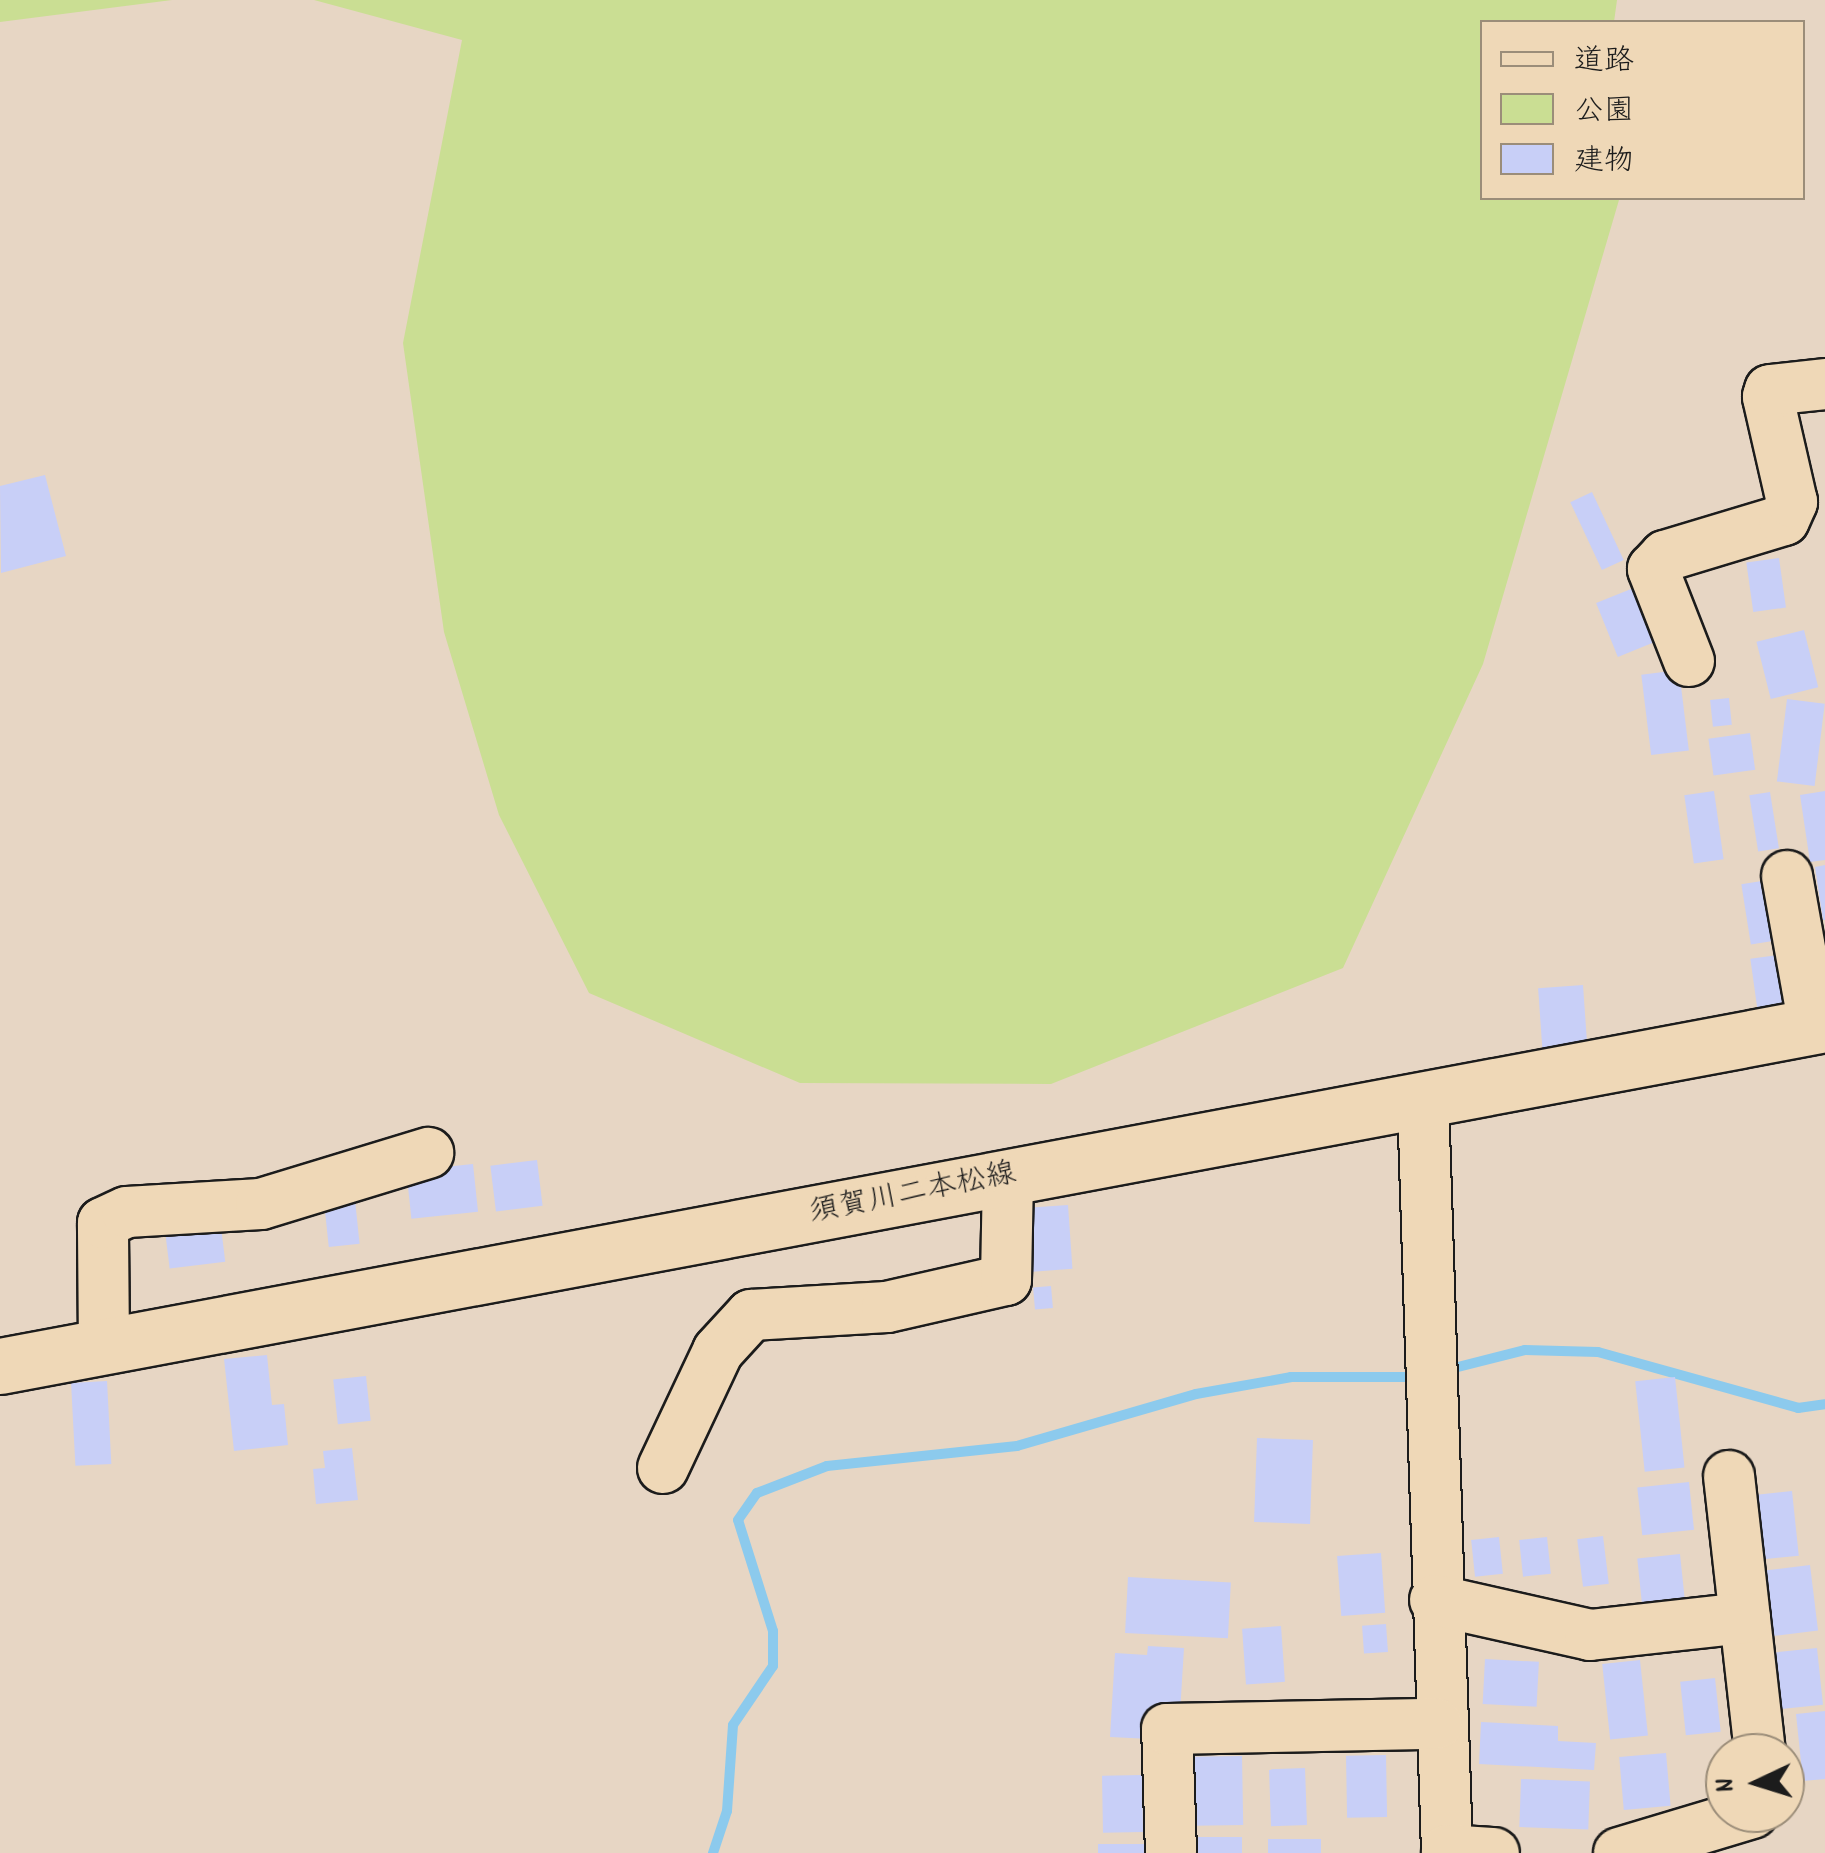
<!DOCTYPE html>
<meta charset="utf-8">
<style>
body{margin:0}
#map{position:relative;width:1825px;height:1853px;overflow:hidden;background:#e7d6c4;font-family:Dekko,"Klee One",sans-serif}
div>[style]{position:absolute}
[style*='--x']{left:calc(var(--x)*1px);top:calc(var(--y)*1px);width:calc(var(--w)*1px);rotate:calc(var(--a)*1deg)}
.green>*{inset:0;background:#cade93}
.stream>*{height:10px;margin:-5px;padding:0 5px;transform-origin:5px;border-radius:5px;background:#8ccaed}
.building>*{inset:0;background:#c8cff7;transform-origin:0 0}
.roads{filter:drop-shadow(2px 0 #1c1c1c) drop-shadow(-2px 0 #1c1c1c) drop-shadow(0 2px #1c1c1c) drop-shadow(0 -2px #1c1c1c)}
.minor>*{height:50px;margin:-25px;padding:0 25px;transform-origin:25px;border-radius:25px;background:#efd8b7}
.major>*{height:55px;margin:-27.5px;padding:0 27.5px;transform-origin:27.5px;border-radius:27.5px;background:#efd8b7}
span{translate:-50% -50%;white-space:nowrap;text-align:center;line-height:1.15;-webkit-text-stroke:8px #efd8b7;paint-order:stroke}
.street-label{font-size:30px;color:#1c1c1c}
.legend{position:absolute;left:1480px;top:20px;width:325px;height:180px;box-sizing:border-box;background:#efd8b7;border:2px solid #9b8d79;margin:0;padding:12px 18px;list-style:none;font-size:30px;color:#1c1c1c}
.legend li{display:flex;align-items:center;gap:20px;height:50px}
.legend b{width:50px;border:2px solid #9b8d79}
.north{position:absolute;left:1705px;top:1733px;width:100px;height:100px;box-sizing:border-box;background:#efd8b7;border:2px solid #9b8d79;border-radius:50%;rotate:266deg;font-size:28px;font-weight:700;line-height:40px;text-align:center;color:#1c1c1c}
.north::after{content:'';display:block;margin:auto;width:35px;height:45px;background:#1c1c1c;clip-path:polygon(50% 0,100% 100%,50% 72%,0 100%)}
</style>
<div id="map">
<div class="green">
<div style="clip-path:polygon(0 0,172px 0,0 22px)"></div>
<div style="clip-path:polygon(314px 0,1617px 0,1614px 22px,1482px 22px,1482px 198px,1619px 200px,1483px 664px,1343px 968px,1051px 1084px,800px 1083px,589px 993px,499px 815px,444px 632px,403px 343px,462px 40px)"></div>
</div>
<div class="stream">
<div style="--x:1446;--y:1370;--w:81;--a:-14.2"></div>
<div style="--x:1525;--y:1350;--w:73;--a:1.6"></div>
<div style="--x:1598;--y:1352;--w:208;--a:15.6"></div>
<div style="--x:1798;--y:1408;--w:27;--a:-8"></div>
<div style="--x:713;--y:1853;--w:44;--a:-71.6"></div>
<div style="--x:727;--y:1811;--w:86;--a:-86"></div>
<div style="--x:733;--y:1725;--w:71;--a:-55.9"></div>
<div style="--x:773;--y:1666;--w:35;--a:-90"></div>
<div style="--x:773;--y:1631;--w:116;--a:-107.5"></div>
<div style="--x:738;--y:1520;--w:33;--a:-55"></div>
<div style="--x:757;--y:1493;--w:75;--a:-21.1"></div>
<div style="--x:827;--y:1466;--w:191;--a:-6"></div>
<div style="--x:1017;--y:1446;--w:186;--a:-16.2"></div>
<div style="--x:1196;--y:1394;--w:97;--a:-10.1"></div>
<div style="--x:1291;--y:1377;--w:129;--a:0"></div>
</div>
<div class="building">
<div style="clip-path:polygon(45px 475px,66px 556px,1px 573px,0 486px)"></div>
<div style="left:1592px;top:492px;width:75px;height:24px;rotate:65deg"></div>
<div style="left:1779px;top:558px;width:50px;height:33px;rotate:82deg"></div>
<div style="left:1636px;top:587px;width:58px;height:43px;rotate:68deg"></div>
<div style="left:1804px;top:630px;width:59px;height:49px;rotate:76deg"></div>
<div style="left:1679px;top:670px;width:81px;height:38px;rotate:83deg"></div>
<div style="left:1729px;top:698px;width:27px;height:19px;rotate:84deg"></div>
<div style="left:1787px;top:699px;width:38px;height:83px;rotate:7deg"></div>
<div style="left:1750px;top:733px;width:37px;height:42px;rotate:82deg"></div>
<div style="left:1714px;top:791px;width:69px;height:30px;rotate:82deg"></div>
<div style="clip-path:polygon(1825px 791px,1825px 860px,1810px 862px,1800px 795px)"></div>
<div style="left:1770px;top:792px;width:57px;height:21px;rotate:81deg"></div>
<div style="clip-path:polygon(1825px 865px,1825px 920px,1823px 920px,1815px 867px)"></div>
<div style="left:1768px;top:880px;width:61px;height:27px;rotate:81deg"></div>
<div style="left:1785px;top:954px;width:49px;height:35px;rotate:82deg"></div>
<div style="left:1583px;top:985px;width:64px;height:45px;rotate:86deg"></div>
<div style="left:537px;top:1160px;width:46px;height:47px;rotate:83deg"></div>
<div style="left:473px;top:1164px;width:48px;height:67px;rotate:84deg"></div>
<div style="left:355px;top:1200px;width:44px;height:31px;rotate:84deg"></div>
<div style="left:1068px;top:1205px;width:64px;height:40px;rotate:86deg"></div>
<div style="left:220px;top:1219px;width:43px;height:56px;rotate:83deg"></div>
<div style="left:1051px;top:1286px;width:22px;height:18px;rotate:85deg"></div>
<div style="clip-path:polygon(267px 1355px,272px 1405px,284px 1404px,288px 1445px,234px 1451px,224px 1359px)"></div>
<div style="left:366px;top:1376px;width:45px;height:33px;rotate:84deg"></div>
<div style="left:1675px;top:1377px;width:91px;height:40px;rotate:84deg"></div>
<div style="left:107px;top:1381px;width:83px;height:36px;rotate:87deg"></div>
<div style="left:1257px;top:1438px;width:56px;height:84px;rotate:2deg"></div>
<div style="clip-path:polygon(352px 1448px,358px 1500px,316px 1504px,313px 1469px,325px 1468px,323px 1451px)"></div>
<div style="left:1689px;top:1482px;width:48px;height:52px;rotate:84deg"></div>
<div style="left:1792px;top:1491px;width:65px;height:40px;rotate:84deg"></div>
<div style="left:1603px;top:1536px;width:48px;height:26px;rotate:83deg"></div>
<div style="left:1499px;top:1537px;width:37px;height:28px;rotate:84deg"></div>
<div style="left:1547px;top:1537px;width:37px;height:28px;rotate:84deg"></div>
<div style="left:1381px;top:1553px;width:60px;height:44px;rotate:86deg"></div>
<div style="left:1680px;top:1554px;width:57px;height:43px;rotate:84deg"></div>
<div style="left:1810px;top:1565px;width:66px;height:46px;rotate:83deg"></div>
<div style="left:1128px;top:1577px;width:103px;height:56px;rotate:3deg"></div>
<div style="left:1386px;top:1624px;width:28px;height:24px;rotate:86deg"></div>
<div style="left:1281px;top:1626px;width:56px;height:39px;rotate:86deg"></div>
<div style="clip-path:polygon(1148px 1646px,1184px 1648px,1180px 1713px,1151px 1739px,1110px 1737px,1115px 1653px,1147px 1655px)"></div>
<div style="left:1817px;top:1648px;width:57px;height:42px;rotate:84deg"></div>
<div style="left:1485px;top:1659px;width:54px;height:45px;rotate:3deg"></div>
<div style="left:1640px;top:1660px;width:76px;height:38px;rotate:84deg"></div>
<div style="left:1715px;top:1678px;width:54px;height:35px;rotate:84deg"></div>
<div style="clip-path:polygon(1825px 1711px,1825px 1779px,1803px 1781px,1796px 1714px)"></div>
<div style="clip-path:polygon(1481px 1722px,1558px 1726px,1558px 1741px,1596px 1743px,1594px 1770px,1479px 1764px)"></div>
<div style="left:1666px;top:1753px;width:53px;height:47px;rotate:85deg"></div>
<div style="left:1386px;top:1755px;width:62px;height:40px;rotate:89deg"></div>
<div style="left:1242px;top:1756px;width:69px;height:50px;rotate:89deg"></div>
<div style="left:1305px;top:1768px;width:57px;height:36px;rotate:88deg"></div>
<div style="left:1142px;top:1775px;width:57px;height:40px;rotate:89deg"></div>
<div style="left:1521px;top:1779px;width:69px;height:48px;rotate:2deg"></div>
<div style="left:1242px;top:1837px;width:16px;height:51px;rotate:90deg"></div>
<div style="left:1321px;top:1839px;width:14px;height:53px;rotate:90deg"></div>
<div style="left:1145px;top:1844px;width:9px;height:47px;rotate:90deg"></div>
</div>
<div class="roads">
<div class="minor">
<div style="--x:1689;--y:661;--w:99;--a:-111.4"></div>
<div style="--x:1653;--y:569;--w:18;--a:-47"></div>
<div style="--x:1665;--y:556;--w:124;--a:-16.8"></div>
<div style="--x:1784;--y:520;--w:20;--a:-66"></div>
<div style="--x:1792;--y:502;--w:108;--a:-102.9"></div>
<div style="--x:1768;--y:397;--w:7;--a:-74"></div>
<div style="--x:1770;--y:390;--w:55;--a:-6.2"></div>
<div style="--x:1787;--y:876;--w:152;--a:79.8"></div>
<div style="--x:1423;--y:1100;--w:753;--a:88.17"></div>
<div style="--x:104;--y:1346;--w:123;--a:-90.5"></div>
<div style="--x:103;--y:1223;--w:26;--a:-25"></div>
<div style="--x:127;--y:1212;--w:134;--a:-3.4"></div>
<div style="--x:261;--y:1204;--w:175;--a:-17"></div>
<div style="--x:663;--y:1468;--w:129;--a:-64.8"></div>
<div style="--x:718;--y:1351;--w:49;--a:-47.5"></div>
<div style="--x:751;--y:1315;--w:136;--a:-3.4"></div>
<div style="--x:887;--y:1307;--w:122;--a:-12.8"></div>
<div style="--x:1006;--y:1280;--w:102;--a:-88.9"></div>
<div style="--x:1729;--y:1476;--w:279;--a:83.6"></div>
<div style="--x:1435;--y:1600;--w:159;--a:12.7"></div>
<div style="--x:1590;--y:1635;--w:156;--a:-6.3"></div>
<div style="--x:1447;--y:1850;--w:47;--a:3.7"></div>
<div style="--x:1171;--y:1853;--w:124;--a:-91.8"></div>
<div style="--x:1167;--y:1729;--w:270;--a:-1.1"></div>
<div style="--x:1619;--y:1853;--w:139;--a:-16.7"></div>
</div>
<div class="major">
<div style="--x:0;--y:1366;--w:1857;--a:-10.61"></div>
</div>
</div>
<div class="street-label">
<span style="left:913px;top:1196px;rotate:-11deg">須賀川二本松線</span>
</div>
<ul class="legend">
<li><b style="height:12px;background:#efd8b7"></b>道路</li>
<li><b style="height:28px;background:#cade93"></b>公園</li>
<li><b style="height:28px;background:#c8cff7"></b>建物</li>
</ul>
<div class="north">N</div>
</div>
